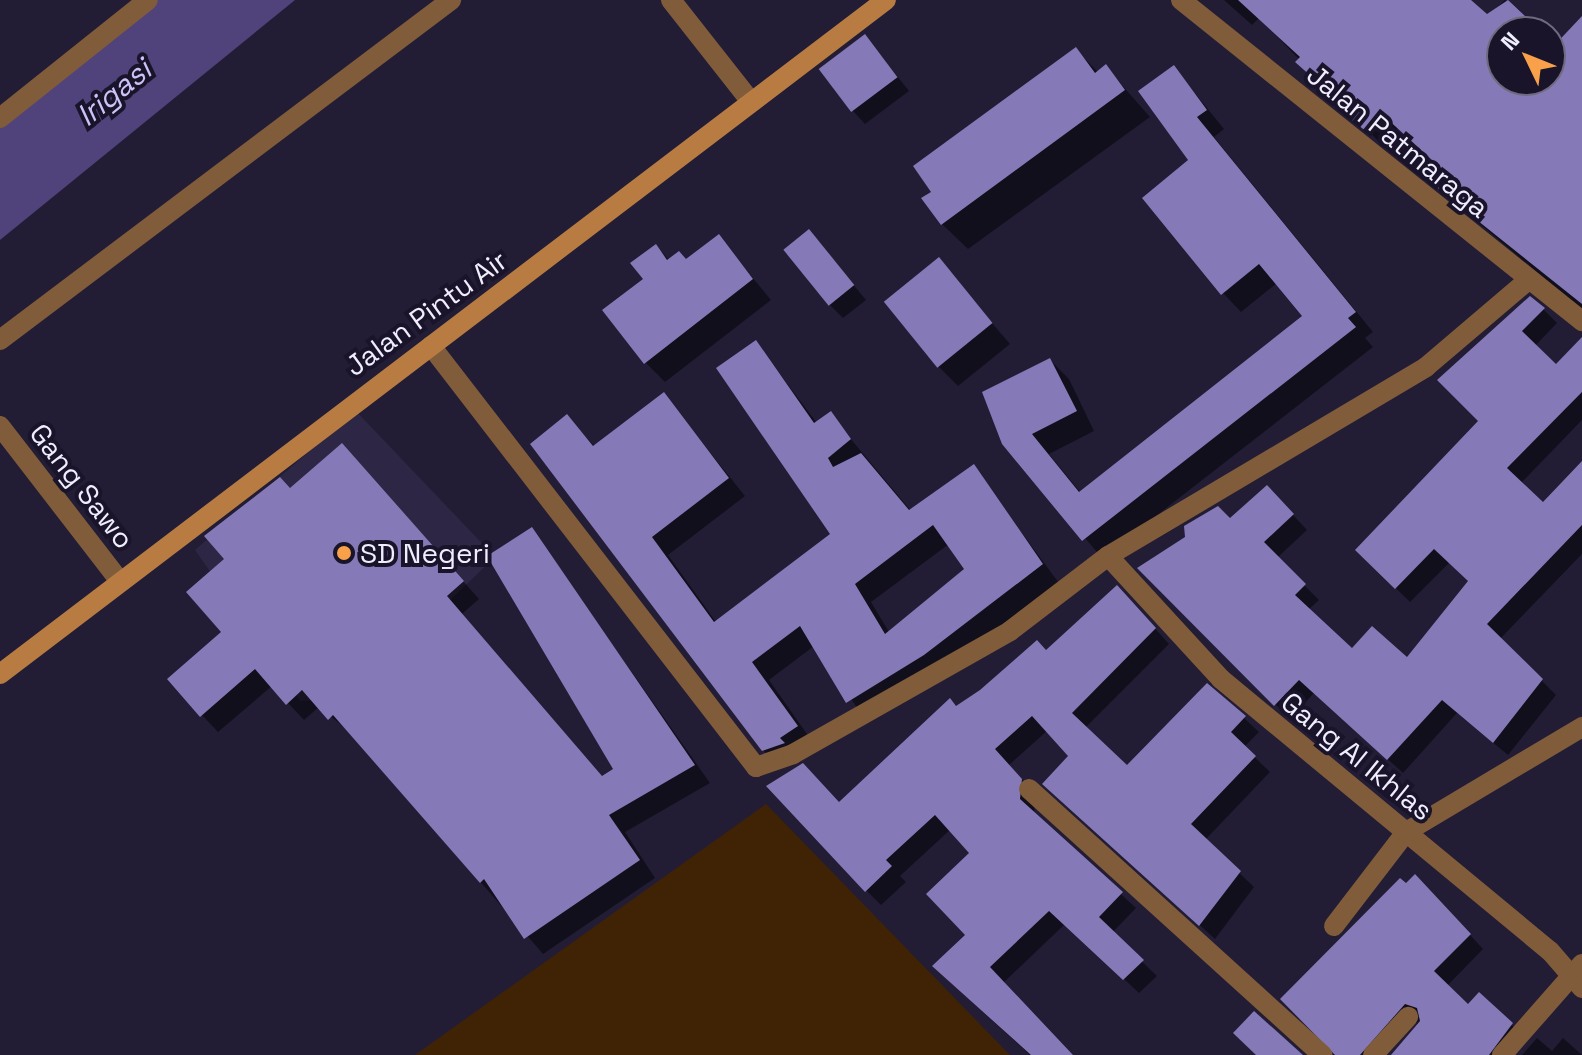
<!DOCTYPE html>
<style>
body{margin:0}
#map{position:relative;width:1582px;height:1055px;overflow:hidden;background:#221d35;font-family:"Space Grotesk",sans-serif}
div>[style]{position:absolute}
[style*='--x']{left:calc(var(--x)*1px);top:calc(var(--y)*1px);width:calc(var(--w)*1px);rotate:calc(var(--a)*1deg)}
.built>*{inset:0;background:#2d2644}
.green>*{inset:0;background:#402305}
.water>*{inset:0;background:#50437c}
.shadow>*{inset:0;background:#0007}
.building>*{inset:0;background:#8679b7;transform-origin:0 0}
.street>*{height:20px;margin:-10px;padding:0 10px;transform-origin:10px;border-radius:10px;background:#815c3a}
.secondary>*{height:20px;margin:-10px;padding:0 10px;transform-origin:10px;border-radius:10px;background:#b87c43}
.dots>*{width:22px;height:22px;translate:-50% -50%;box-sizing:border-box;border:4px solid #19142a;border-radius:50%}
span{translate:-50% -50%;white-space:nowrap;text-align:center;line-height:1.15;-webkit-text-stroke:8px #19142a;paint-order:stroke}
.street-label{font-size:28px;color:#f0edfe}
.poi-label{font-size:28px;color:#f0edfe}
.left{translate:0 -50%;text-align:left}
.water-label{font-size:30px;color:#cbc2f7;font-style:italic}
.north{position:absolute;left:1486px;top:16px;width:80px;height:80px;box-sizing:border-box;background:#19142a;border:2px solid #6f6b7f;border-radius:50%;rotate:313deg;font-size:22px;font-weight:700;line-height:32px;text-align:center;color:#f0edfe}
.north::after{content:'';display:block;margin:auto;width:28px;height:36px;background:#f8a14a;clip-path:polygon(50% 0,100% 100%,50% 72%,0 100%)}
</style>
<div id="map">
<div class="built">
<div style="clip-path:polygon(356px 411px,495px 557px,347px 699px,300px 701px,195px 550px)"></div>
</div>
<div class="green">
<div style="clip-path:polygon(766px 804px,1010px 1055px,415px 1055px)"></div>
</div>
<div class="water">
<div style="clip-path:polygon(143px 0,295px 0,0 240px,0 116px)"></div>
</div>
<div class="shadow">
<div style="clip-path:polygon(1224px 0,1469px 0,1487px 17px,1505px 0,1543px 32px,1502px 32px,1502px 80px,1550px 80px,1550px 38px,1558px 44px,1582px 23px,1582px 310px,1461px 208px,1436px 184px,1447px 173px,1399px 127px,1382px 145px,1259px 18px,1252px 25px)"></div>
<div style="clip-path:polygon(865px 36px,909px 91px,865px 124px,852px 110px)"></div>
<div style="clip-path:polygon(1076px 50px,1099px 73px,1106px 67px,1150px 117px,968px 249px,942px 224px,934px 192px)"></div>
<div style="clip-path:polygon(1174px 67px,1224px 129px,1214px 137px,1373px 332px,1365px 338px,1373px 347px,1102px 558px,1004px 443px,1050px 360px,1069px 379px,1094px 431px,1049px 454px,1081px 493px,1305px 317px,1277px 283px,1241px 312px,1223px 293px)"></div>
<div style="clip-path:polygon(809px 231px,866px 300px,843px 318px,830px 305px)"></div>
<div style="clip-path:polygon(719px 237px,771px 300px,665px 382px,645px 362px,656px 246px,670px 261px,687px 261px)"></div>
<div style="clip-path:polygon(938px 260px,1010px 344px,958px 386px,939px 367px)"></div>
<div style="clip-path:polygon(1543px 309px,1557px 323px,1535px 346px,1556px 367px,1582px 375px,1582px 420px,1521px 483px,1543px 505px,1582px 464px,1582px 554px,1500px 639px,1556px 695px,1508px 755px,1457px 713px,1403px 773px,1314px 693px,1290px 719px,1140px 568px,1281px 502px,1307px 530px,1277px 558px,1319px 600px,1308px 610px,1352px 651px,1407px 660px,1471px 581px,1450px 562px,1410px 602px,1357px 550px,1481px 421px,1440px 380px)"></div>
<div style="clip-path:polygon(evenodd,756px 343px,817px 423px,830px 414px,911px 511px,973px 467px,1059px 583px,942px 673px,865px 719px,814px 646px,769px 680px,814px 744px,781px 768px,763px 750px,567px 417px,595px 447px,664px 395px,745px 496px,668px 555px,716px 622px,832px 534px,756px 343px,949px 544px,967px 570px,889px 632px,871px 602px,949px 544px)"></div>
<div style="clip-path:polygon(358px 463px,479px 599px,462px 614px,603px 778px,615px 769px,531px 529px,710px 783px,625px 832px,655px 878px,543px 954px,350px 732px,319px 707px,304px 720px,272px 686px,218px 732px,202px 715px,224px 632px,227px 559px,290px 490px)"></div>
<div style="clip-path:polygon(1132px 603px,1169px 644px,1085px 728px,1127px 768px,1244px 718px,1259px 732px,1244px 747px,1270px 772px,1205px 840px,1254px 887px,1215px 939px,1060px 798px,1071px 756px,1048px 730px,1009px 765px,1036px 795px,1034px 814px,1136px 908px,1112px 933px,1157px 976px,1139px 993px,1065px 924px,1003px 983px,1071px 1055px,1030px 1055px,949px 981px,968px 935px,972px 853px,951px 829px,900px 876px,906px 882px,881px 905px,866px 890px,839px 804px,956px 708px)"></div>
<div style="clip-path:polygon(1406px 886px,1429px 890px,1483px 949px,1447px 986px,1468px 1007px,1480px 994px,1525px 1038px,1511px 1055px,1393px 1055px,1420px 1020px,1381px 1055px,1333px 1055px)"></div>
<div style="clip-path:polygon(1537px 1038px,1552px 1051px,1563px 1038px,1582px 1055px,1522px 1055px)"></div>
</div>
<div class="building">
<div style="clip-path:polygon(1238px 0,1471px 0,1487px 14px,1508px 0,1542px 32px,1502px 32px,1502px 80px,1550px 80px,1550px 50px,1582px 16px,1582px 304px,1443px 193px,1434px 184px,1445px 172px,1383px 115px,1367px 132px,1334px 106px,1339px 101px,1295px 62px,1300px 57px)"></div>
<div style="left:865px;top:34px;width:54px;height:58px;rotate:53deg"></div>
<div style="clip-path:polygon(1076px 47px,1095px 73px,1106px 64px,1125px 90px,941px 225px,921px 198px,931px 192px,913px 166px)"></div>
<div style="clip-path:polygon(1174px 65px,1207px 110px,1197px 117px,1356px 312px,1348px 318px,1356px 327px,1082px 541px,1002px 444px,982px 392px,1050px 358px,1077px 411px,1032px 434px,1079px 492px,1302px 316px,1259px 264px,1221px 295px,1142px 198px,1188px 160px,1138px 91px)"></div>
<div style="left:809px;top:229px;width:72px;height:33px;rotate:51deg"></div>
<div style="clip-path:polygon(719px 234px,753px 279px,644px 364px,602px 310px,643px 279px,630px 263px,656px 244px,667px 260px,679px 251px,686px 259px)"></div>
<div style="left:939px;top:257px;width:85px;height:71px;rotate:51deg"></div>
<div style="clip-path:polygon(1530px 296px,1545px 308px,1522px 331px,1556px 364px,1582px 337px,1582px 392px,1507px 468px,1543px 502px,1582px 461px,1582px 525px,1487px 624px,1543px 679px,1493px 743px,1442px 700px,1387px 760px,1299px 680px,1274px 706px,1137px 568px,1185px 537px,1184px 526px,1218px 506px,1230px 518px,1267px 485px,1294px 514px,1264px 542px,1306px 584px,1295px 595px,1352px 648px,1372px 626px,1407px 657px,1468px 581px,1434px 549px,1395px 589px,1355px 550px,1478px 421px,1437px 380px)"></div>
<div style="clip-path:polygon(evenodd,756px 340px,814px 423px,831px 411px,851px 439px,828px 458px,833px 467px,861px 453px,909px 510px,974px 464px,1043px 564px,924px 655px,846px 703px,800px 626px,752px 662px,798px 726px,780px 738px,785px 743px,762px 751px,530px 444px,567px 414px,593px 446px,664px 392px,729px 478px,652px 537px,714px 622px,830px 534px,716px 368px,756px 340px,933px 525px,964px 569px,885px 634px,855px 584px,933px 525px)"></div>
<div style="clip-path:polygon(342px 443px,464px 581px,447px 596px,602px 776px,613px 769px,487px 556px,532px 527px,695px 765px,609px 815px,640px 860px,524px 939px,484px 879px,480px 883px,333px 715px,328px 720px,302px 690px,286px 705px,255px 669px,200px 717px,167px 679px,221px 632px,186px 592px,224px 559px,204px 536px,280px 477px,290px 488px)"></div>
<div style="clip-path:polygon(1117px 585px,1156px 628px,1072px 713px,1127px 765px,1207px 683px,1246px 716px,1231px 732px,1256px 756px,1191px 824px,1241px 871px,1199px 926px,1042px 784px,1068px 756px,1032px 716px,995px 749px,1022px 779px,1020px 799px,1123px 892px,1099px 917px,1144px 960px,1123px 980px,1049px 911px,990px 967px,1073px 1055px,1031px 1055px,932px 966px,965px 935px,926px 894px,969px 853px,935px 815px,886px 860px,892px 866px,865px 892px,766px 786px,803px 763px,839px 802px,950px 698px,956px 706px,980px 690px,1037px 640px,1046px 650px)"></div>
<div style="clip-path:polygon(1415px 874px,1471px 934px,1434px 971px,1468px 1004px,1479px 992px,1513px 1023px,1489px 1055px,1391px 1055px,1420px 1021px,1417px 1008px,1405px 1004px,1360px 1055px,1335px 1055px,1280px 999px,1400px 878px,1406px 883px)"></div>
<div style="clip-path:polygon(1254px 1011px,1303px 1055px,1256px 1055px,1233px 1033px)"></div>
</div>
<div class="street">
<div style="--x:671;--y:0;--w:125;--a:51.8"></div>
<div style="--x:1181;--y:0;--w:514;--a:38.68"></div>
<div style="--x:0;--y:118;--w:189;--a:-38.6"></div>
<div style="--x:0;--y:340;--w:565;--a:-37.01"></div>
<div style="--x:431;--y:346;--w:532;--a:52.33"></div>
<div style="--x:756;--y:767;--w:39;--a:-19"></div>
<div style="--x:793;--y:754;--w:249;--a:-29.5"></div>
<div style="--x:1010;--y:631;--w:123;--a:-37.4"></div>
<div style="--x:1108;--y:556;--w:370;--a:-30.7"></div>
<div style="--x:1426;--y:367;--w:133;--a:-40.4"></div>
<div style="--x:0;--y:426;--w:195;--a:52.3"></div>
<div style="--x:1108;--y:556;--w:167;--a:47.4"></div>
<div style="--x:1221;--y:679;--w:427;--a:39.6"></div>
<div style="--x:1550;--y:951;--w:49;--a:49.1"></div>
<div style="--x:1029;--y:789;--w:396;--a:42.2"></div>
<div style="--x:1334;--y:926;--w:118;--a:-52.5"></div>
<div style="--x:1406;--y:832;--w:205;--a:-30.8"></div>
<div style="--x:1373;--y:1055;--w:52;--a:-47.4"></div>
<div style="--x:1502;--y:1055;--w:121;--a:-48.7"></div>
</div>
<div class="secondary">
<div style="--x:0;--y:674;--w:1113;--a:-37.26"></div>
</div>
<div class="dots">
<div style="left:344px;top:553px;background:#f8a14a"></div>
</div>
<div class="street-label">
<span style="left:1398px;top:141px;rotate:39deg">Jalan Patmaraga</span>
<span style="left:426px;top:313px;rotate:-36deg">Jalan Pintu Air</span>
<span style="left:82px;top:486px;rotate:52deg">Gang Sawo</span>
<span style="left:1357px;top:756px;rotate:39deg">Gang Al Ikhlas</span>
</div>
<div class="poi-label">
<span class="left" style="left:360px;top:553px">SD Negeri</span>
</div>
<div class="water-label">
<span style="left:114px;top:93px;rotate:-39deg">Irigasi</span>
</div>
<div class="north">N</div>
</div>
